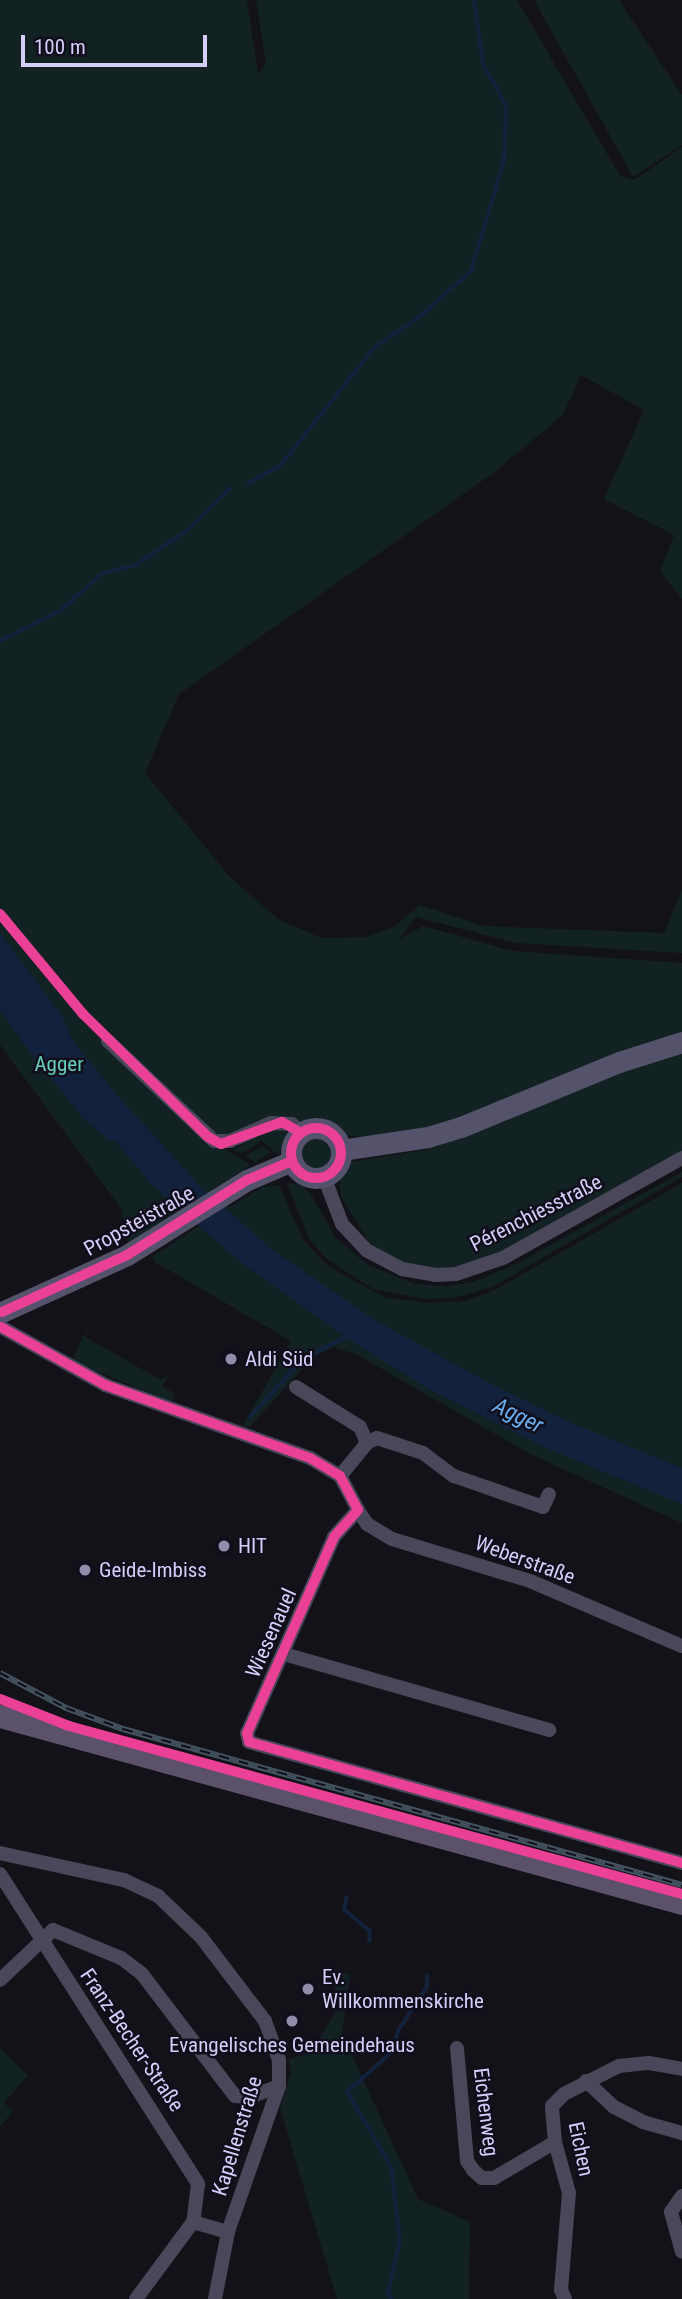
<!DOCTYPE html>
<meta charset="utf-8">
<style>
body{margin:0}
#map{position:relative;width:682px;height:2299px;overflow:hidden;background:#131218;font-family:"Roboto Condensed",sans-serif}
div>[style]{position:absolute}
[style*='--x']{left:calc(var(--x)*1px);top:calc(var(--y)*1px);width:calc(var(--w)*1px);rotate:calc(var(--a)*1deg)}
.green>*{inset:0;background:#122223}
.round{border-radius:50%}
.water>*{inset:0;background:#13223c}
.stream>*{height:3.5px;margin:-1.75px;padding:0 1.75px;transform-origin:1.75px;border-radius:1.75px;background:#13223c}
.street>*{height:14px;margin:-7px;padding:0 7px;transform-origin:7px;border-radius:7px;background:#494759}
.secondary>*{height:21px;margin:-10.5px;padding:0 10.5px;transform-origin:10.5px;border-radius:10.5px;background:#55536b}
.secondary>.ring{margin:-10.5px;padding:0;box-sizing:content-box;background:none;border:21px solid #55536b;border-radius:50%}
.primary>*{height:23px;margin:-11.5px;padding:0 11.5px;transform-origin:11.5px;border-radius:11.5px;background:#5b516a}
.rail>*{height:6px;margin-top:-3px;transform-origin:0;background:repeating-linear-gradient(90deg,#110e1c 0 10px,#43535f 0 20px);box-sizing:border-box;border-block:2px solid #43535f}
.cycleway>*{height:10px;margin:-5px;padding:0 5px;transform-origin:5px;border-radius:5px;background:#ea4096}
.cycleway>.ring{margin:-5px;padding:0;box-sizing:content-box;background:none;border:10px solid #ea4096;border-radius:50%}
.dots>*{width:19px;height:19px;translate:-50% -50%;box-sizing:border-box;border:4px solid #110e1c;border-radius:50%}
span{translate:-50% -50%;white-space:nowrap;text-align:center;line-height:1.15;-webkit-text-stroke:5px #110e1c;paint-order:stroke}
.park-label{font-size:21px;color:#64d0b9}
.street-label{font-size:21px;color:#d5cef9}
.poi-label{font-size:21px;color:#d5cef9}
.left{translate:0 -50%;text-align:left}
.water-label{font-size:23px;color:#68acee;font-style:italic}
.scale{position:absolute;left:21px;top:35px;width:186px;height:32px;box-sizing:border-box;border:4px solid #d5cef9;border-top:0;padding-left:9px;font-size:21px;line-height:24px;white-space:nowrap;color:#d5cef9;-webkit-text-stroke:5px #110e1c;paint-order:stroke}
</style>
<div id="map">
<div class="green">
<div style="clip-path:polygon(0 0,247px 0,258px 74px,266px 63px,256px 0,517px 0,620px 176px,634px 180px,682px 147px,682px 599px,660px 571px,674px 535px,604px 499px,644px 410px,581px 375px,563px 415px,492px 474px,179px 694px,145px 773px,230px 877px,278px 919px,321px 938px,366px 937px,394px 927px,420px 905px,484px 926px,664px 933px,682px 890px,682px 953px,516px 943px,416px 917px,399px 940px,423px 926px,513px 951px,682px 963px,682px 1036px,449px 1123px,373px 1138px,341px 1135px,325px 1122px,305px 1125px,289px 1116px,273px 1117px,223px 1148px,251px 1165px,211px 1190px,230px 1207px,263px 1187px,279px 1185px,303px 1240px,329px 1267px,386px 1298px,432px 1303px,466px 1301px,495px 1290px,682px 1183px,682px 1523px,532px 1455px,356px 1354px,333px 1347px,312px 1358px,250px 1427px,243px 1425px,291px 1341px,155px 1262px,152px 1257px,199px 1226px,181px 1210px,128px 1243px,121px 1208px,0 1045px)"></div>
<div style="clip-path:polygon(534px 0,619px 0,682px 95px,682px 145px,633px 177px)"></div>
<div style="clip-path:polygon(682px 1048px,682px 1152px,492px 1257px,441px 1270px,392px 1260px,371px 1245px,341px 1197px,339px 1174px,350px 1162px,430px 1149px)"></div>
<div style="clip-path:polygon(271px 1127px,290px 1131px,278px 1155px,262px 1141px,241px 1154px,233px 1150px)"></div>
<div class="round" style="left:300px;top:1137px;width:32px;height:32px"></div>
<div style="clip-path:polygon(263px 1146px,270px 1152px,255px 1163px,246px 1155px)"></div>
<div style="clip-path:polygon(682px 1172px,682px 1177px,494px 1286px,458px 1297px,427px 1299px,373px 1289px,327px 1259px,309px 1239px,287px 1183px,299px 1184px,311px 1194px,335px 1237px,368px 1265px,414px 1284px,448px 1286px,473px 1282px,514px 1265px)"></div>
<div style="clip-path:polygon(88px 1326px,85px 1337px,161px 1380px,168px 1376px,162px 1386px,175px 1394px,171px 1402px,72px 1361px)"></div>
<div style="clip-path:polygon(335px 1969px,350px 1975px,342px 2033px,418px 2199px,470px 2222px,469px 2299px,337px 2299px,280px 2108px,291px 2072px,289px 2059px,311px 2053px,335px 2013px)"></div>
<div style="clip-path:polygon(0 2048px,28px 2075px,4px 2103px,13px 2111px,0 2127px)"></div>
</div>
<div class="water">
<div style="clip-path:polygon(0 933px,62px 1016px,72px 1040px,124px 1103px,202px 1188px,275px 1252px,378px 1322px,489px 1383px,573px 1424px,682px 1468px,682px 1504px,544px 1447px,427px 1388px,345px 1337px,238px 1260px,150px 1183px,115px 1140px,110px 1141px,84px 1119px,29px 1051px,0 1010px)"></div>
</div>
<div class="stream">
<div style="--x:248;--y:483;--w:36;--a:-28"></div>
<div style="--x:280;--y:466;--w:152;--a:-51.4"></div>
<div style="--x:375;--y:347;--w:50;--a:-33.7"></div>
<div style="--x:417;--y:319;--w:72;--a:-41.6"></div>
<div style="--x:471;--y:271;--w:116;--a:-73.4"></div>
<div style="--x:504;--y:160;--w:54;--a:-87.9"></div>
<div style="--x:506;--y:106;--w:48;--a:-118.7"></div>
<div style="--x:483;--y:64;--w:65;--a:-98"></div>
<div style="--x:0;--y:641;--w:67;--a:-26.6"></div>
<div style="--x:60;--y:611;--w:57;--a:-41.5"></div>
<div style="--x:103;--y:573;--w:34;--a:-14"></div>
<div style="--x:136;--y:565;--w:63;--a:-33.9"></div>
<div style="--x:188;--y:530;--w:59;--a:-44.3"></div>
<div style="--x:250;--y:1417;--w:77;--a:-47.6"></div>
<div style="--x:302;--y:1360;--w:53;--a:-28"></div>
<div style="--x:347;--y:1897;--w:13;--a:99"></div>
<div style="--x:345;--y:1910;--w:33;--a:40"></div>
<div style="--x:370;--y:1931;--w:10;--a:90"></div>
<div style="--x:391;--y:2299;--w:8;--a:-113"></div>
<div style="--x:388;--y:2292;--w:53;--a:-77"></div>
<div style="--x:400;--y:2240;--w:74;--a:-97"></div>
<div style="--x:391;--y:2167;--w:87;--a:-120.4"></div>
<div style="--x:347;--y:2092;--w:60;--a:-41.6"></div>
<div style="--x:392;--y:2052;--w:22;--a:-74"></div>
<div style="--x:398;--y:2031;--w:53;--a:-56.6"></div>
<div style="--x:427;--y:1987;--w:11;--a:-90"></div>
</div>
<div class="street">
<div style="--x:108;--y:1041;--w:146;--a:43.3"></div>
<div style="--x:214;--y:1141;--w:16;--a:0"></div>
<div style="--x:230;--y:1141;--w:45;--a:-23.7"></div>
<div style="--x:271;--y:1123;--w:21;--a:3"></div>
<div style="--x:292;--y:1124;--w:13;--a:45"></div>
<div style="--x:324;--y:1177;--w:50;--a:69"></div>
<div style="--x:342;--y:1224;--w:35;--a:47"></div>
<div style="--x:366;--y:1250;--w:41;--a:27.8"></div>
<div style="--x:402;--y:1269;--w:34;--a:10"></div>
<div style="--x:435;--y:1275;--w:21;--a:-3"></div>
<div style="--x:456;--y:1274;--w:50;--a:-18.8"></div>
<div style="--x:503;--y:1258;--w:205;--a:-29.2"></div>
<div style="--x:1;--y:1327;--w:119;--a:29.1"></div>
<div style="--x:105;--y:1385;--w:218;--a:19.6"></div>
<div style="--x:310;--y:1458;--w:35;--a:31"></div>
<div style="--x:340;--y:1476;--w:38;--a:62"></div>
<div style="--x:358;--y:1510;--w:36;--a:132"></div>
<div style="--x:334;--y:1537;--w:214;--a:113.9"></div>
<div style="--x:247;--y:1733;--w:9;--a:77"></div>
<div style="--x:249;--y:1742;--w:450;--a:15.6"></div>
<div style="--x:296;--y:1387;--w:75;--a:32"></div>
<div style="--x:360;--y:1427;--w:17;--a:66"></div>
<div style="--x:340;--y:1476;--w:43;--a:-50.7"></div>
<div style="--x:367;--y:1443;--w:11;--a:-27"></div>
<div style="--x:377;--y:1438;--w:48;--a:18.1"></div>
<div style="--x:423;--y:1453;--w:39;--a:37"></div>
<div style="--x:454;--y:1476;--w:94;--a:19.2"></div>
<div style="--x:543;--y:1507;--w:14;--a:-65"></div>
<div style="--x:358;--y:1510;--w:17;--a:57"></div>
<div style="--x:367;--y:1524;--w:29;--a:31"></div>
<div style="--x:392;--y:1539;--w:144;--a:16.9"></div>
<div style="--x:530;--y:1581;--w:165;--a:23.2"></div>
<div style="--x:284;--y:1654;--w:276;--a:16"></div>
<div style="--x:0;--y:1853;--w:127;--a:12.3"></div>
<div style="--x:124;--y:1880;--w:38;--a:25"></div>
<div style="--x:158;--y:1896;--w:59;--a:43.6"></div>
<div style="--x:201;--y:1937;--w:106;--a:52.7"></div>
<div style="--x:265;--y:2021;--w:41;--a:70.3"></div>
<div style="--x:279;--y:2060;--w:26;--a:90"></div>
<div style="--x:279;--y:2086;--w:155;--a:109.3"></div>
<div style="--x:228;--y:2232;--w:68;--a:101"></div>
<div style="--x:0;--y:1874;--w:368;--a:57.4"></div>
<div style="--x:198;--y:2184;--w:38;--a:97"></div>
<div style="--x:193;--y:2222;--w:96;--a:126.5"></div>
<div style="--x:0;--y:1980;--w:73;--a:-43.3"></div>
<div style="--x:53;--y:1930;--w:74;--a:22.4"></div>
<div style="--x:121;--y:1958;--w:26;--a:37"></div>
<div style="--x:142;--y:1974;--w:153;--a:52.7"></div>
<div style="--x:235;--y:2096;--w:14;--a:4"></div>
<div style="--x:249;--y:2097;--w:32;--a:-20"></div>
<div style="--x:457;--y:2048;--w:113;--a:84.9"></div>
<div style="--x:467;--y:2161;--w:11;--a:56"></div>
<div style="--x:473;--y:2170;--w:12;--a:42"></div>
<div style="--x:482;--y:2178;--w:12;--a:0"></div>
<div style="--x:494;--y:2178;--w:71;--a:-30.5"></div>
<div style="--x:586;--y:2081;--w:38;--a:43"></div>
<div style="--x:614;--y:2107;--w:33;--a:27"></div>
<div style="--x:643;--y:2122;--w:41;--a:15.8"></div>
<div style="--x:682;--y:2196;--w:19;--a:125"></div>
<div style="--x:671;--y:2212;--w:41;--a:74.6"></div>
<div style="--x:193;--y:2222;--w:36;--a:16"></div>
<div style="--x:565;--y:2299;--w:10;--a:-114"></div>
<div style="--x:561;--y:2290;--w:97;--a:-85.3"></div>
<div style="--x:569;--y:2193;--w:53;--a:-105.4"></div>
<div style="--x:555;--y:2142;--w:36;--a:-95"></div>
<div style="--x:552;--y:2106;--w:17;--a:-45"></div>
<div style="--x:564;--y:2094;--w:62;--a:-27"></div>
<div style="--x:619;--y:2066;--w:30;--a:-6"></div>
<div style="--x:649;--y:2063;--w:34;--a:10"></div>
</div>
<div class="secondary">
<div class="ring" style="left:291px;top:1128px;width:29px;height:29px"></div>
<div style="--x:341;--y:1150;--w:88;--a:-8.5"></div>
<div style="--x:428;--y:1137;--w:34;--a:-17"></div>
<div style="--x:461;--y:1127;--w:171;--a:-22.4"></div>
<div style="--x:619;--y:1062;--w:66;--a:-17.6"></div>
<div style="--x:2;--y:1312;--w:137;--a:-24.5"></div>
<div style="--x:127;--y:1255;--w:142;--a:-32"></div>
<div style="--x:247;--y:1180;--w:49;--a:-22.9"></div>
</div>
<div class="primary">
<div style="--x:0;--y:1716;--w:707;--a:15.33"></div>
</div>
<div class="rail">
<div style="--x:0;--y:1673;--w:75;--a:27.9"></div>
<div style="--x:66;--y:1708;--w:61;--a:20.2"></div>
<div style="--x:123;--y:1729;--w:580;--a:15.59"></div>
</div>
<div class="cycleway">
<div style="--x:0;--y:914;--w:130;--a:50.3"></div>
<div style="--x:83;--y:1014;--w:175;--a:44.5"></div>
<div style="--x:208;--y:1137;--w:15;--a:28"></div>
<div style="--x:221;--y:1144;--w:65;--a:-19.8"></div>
<div style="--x:282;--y:1122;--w:22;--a:30"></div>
<div class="ring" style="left:291px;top:1128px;width:40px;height:40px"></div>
<div style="--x:2;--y:1312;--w:137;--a:-24.5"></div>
<div style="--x:127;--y:1255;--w:142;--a:-32"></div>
<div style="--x:247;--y:1180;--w:49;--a:-22.9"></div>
<div style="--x:1;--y:1327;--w:119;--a:29.1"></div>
<div style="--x:105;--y:1385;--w:218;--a:19.6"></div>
<div style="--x:310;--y:1458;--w:35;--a:31"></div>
<div style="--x:340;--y:1476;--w:38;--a:62"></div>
<div style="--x:358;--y:1510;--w:36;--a:132"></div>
<div style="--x:334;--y:1537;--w:214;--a:113.9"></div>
<div style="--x:247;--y:1733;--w:9;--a:77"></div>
<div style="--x:249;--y:1742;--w:450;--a:15.6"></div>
<div style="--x:0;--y:1699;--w:74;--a:21.4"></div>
<div style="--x:69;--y:1726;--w:636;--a:15.33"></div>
</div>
<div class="dots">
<div style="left:231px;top:1359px;background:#918caa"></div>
<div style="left:224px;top:1546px;background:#918caa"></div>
<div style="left:85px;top:1570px;background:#918caa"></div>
<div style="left:308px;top:1989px;background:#918caa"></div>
<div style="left:292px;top:2021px;background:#918caa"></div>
</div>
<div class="park-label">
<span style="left:59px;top:1064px">Agger</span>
</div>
<div class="street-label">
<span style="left:536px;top:1213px;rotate:-27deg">Pérenchiesstraße</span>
<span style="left:139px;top:1221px;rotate:-29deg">Propsteistraße</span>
<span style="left:525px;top:1560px;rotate:20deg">Weberstraße</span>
<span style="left:271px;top:1633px;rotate:-66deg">Wiesenauel</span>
<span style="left:132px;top:2040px;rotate:56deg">Franz-Becher-Straße</span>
<span style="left:486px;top:2112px;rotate:83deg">Eichenweg</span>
<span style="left:237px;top:2136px;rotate:-73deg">Kapellenstraße</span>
<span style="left:581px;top:2149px;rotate:78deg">Eichen</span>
</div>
<div class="poi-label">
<span class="left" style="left:245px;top:1359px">Aldi Süd</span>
<span class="left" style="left:238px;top:1546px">HIT</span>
<span class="left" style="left:99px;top:1570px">Geide-Imbiss</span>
<span class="left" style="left:322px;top:1989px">Ev.<br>Willkommenskirche</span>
<span style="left:292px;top:2045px">Evangelisches Gemeindehaus</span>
</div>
<div class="water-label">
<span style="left:518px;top:1416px;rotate:26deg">Agger</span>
</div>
<div class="scale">100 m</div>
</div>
